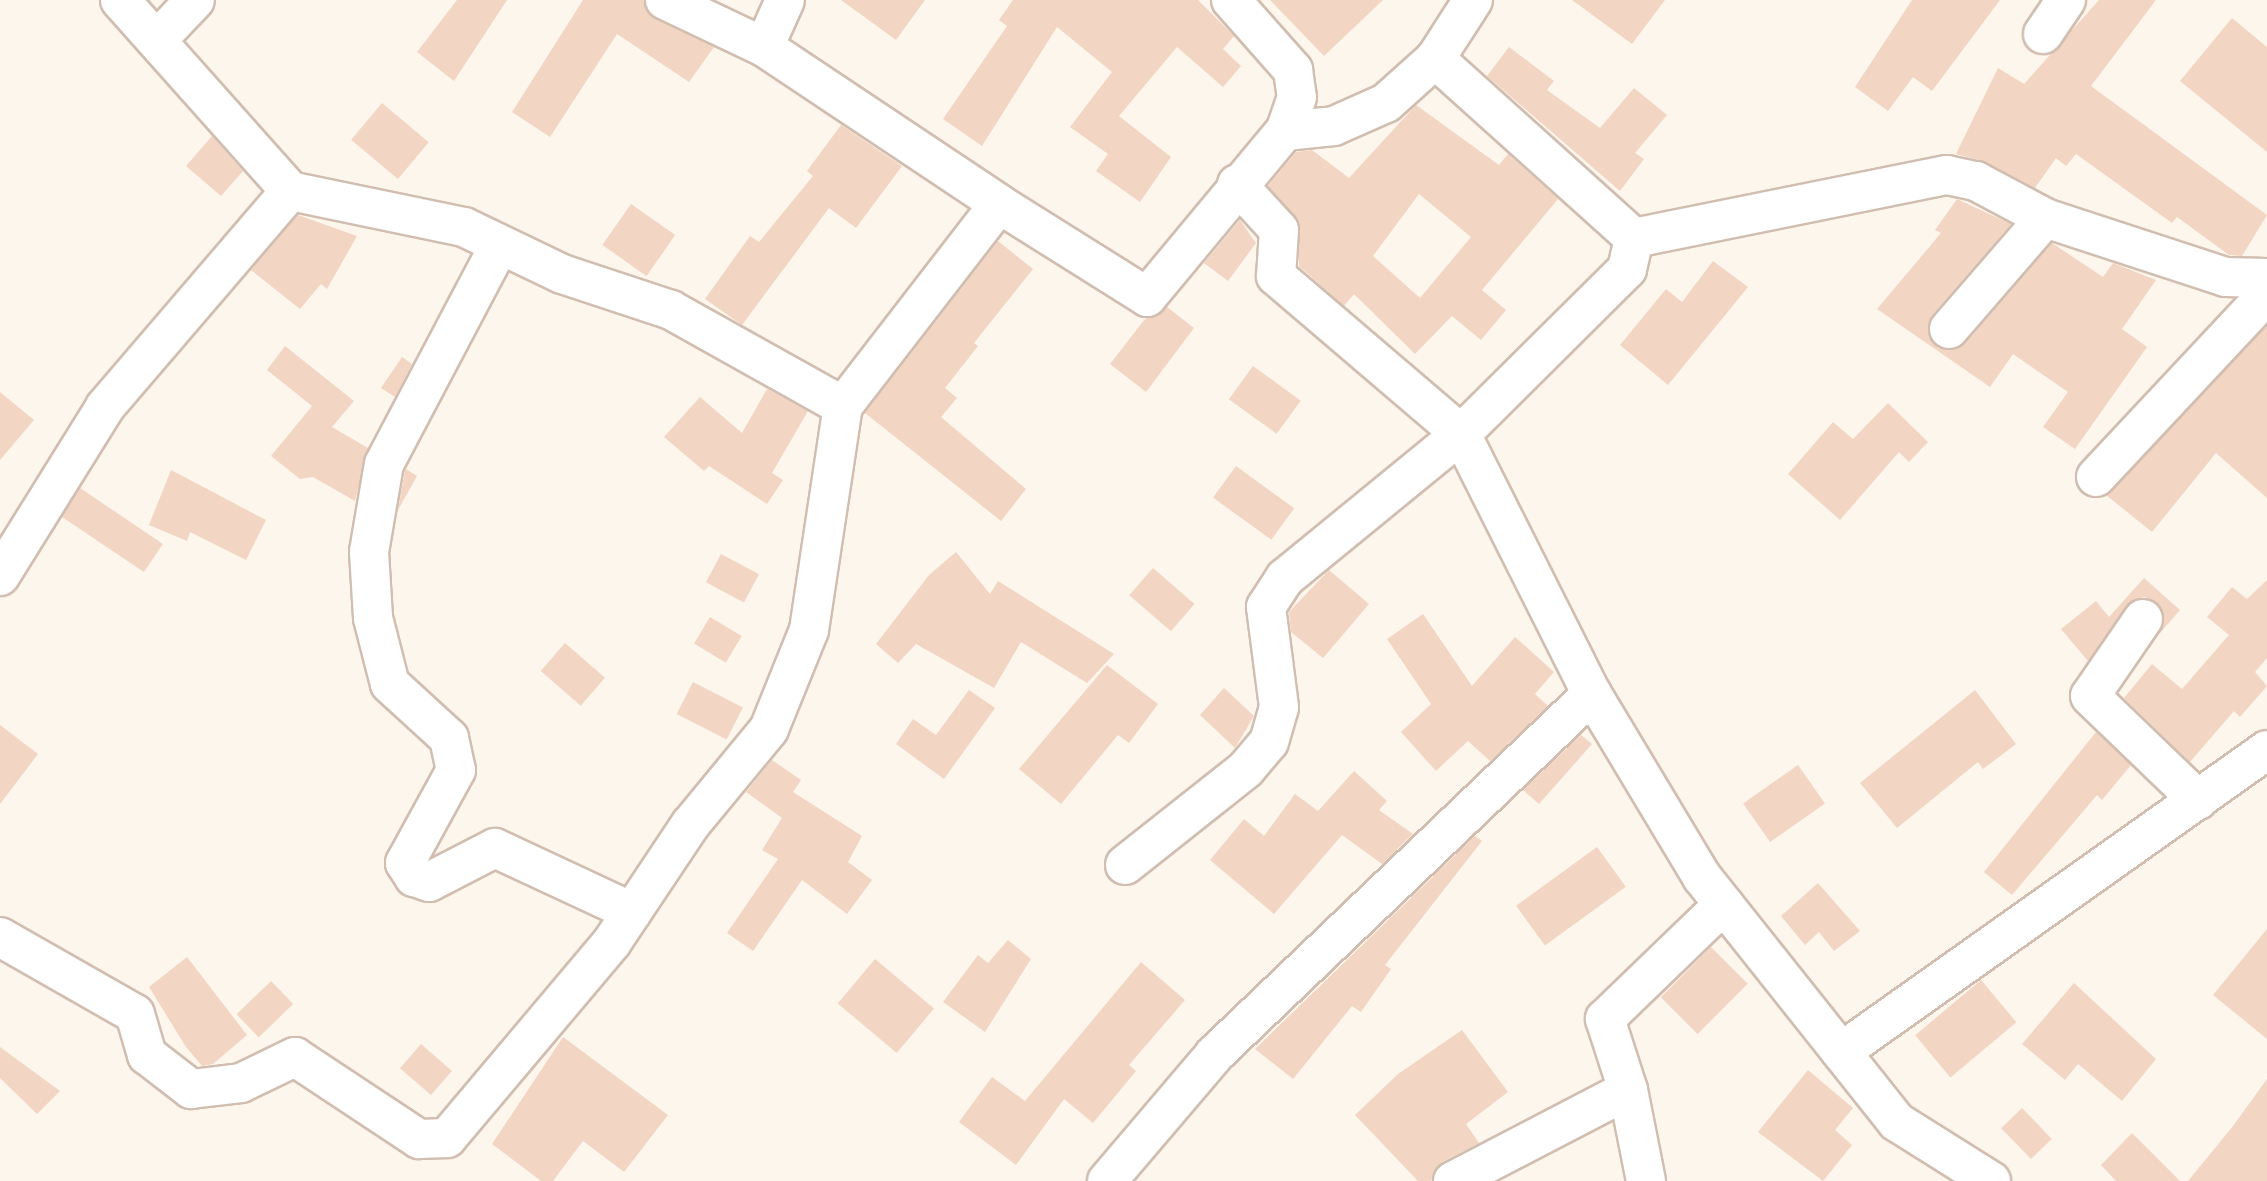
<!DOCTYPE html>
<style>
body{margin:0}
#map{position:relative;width:2267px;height:1181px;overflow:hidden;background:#fdf6ec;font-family:Inter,sans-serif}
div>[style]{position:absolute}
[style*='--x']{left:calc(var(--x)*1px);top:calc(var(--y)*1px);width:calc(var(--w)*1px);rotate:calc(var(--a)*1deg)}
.building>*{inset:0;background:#f3d5c3;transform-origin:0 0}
.roads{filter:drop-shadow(2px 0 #d1beb0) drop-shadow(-2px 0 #d1beb0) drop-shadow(0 2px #d1beb0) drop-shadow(0 -2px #d1beb0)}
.minor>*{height:38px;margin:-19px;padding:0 19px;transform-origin:19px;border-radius:19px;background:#fff}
span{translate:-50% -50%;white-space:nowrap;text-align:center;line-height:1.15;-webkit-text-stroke:6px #fffaf3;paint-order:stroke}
</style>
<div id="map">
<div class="building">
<div style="clip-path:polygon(457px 0,507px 0,454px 81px,417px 52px)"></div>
<div style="clip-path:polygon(583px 0,643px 0,655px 19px,714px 47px,689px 82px,617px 34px,550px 137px,512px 112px)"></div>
<div style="clip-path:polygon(841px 0,925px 0,896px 40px)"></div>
<div style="clip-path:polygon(1013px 0,1198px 0,1234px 36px,1223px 49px,1241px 66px,1223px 87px,1177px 47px,1119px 116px,1171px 157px,1140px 202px,1096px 171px,1108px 154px,1070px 127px,1112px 72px,1057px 27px,982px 146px,943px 119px,1007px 26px,999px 20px)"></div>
<div style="clip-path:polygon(1270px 0,1383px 0,1324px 56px)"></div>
<div style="clip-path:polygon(1572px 0,1665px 0,1632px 44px)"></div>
<div style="clip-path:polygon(1912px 0,2000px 0,1932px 91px,1913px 77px,1888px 111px,1855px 87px)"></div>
<div style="clip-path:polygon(2099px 0,2156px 0,2091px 86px,2267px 215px,2242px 256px,2229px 255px,2177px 217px,2172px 223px,2076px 154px,2066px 166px,2056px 158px,2035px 188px,1986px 162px,1956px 154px,1998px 68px,2024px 84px)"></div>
<div style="clip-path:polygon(2232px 18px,2267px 47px,2267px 152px,2180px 81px)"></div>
<div style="clip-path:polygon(1509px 47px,1554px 81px,1547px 90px,1600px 128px,1634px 88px,1667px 115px,1635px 153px,1644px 159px,1620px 191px,1487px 76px)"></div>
<div style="left:382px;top:103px;width:61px;height:48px;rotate:40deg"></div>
<div style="clip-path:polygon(evenodd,1416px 105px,1499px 165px,1508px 154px,1558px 199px,1482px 290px,1506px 310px,1481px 340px,1452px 316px,1415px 354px,1354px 294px,1344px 306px,1299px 266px,1299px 222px,1268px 186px,1296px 152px,1312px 150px,1349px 178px,1416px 105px,1419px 194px,1471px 237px,1420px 298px,1373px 256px,1419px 194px)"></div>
<div style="clip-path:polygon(841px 125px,902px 166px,856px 228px,829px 208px,742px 325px,705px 299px,750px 236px,759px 242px,813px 176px,807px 171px)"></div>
<div style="clip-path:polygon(212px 136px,243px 171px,221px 196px,186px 166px)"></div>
<div style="clip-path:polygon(1957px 199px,2011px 224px,1932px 315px,1929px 337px,1944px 350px,1966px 343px,2052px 243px,2103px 277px,2113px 263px,2156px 280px,2122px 329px,2147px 347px,2075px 449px,2043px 427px,2068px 392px,2013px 354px,1990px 387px,1877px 309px,1941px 233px,1935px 230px)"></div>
<div style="left:631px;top:204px;width:54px;height:50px;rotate:35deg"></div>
<div style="clip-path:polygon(298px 215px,357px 236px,327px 289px,321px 284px,300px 309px,251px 270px)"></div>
<div style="clip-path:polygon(1240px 220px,1256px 243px,1228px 281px,1204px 263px)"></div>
<div style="clip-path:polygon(998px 241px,1033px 269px,974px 343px,978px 346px,945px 388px,957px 398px,941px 417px,1026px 489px,1001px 521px,865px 413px)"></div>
<div style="clip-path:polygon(1713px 261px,1748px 287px,1668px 385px,1620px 345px,1666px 289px,1682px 302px)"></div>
<div style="clip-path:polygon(1167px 307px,1194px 328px,1146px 392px,1110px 364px,1145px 319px)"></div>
<div style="clip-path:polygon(2267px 326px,2267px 498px,2216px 453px,2152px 532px,2106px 495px)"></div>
<div style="clip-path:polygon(285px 346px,354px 401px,332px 427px,368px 448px,355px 501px,313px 477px,300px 479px,271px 456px,312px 406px,267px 370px)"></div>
<div style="clip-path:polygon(402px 357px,412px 364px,395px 397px,381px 388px)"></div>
<div style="left:1253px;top:366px;width:59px;height:41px;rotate:36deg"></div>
<div style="clip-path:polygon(767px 389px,808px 411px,772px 473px,783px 480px,767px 504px,709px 466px,704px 471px,664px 437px,700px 397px,742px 433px)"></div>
<div style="clip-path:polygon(0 392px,34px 420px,0 460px)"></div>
<div style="clip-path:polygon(1888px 403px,1928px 442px,1909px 462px,1899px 452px,1840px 520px,1788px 474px,1833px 422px,1853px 439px)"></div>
<div style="left:1236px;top:466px;width:72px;height:39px;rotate:36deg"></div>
<div style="clip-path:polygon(406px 469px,417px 476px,398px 510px,405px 471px)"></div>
<div style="clip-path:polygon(171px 470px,266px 520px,246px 560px,190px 532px,187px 541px,149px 525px)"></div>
<div style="left:80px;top:488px;width:100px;height:34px;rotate:34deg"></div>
<div style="clip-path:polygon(956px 552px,990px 594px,998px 581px,1114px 654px,1087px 683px,1021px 642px,994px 688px,916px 644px,898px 663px,876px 644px,929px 575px)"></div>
<div style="left:721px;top:554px;width:43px;height:32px;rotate:28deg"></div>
<div style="left:1153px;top:568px;width:55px;height:36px;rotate:41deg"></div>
<div style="clip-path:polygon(1329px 570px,1369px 604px,1323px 658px,1291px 632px,1289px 612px)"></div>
<div style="clip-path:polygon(2144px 578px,2180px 610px,2160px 633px,2162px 609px,2145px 597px,2133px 600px,2088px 661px,2061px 629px,2096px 601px,2109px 617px)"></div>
<div style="clip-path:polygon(2267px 580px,2267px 658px,2255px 672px,2267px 686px,2240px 717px,2234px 711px,2190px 762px,2124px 698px,2152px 664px,2182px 689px,2229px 635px,2207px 617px,2232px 587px,2247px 599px)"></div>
<div style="clip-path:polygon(1423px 614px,1472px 686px,1515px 637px,1554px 672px,1535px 694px,1548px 706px,1490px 761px,1468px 741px,1436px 771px,1401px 732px,1431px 704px,1387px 639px)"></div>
<div style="left:710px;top:617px;width:37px;height:31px;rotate:31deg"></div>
<div style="left:565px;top:643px;width:53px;height:37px;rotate:41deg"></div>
<div style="clip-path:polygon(1107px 665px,1158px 704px,1129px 743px,1118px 735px,1061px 804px,1019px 769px)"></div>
<div style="left:693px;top:682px;width:56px;height:36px;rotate:27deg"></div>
<div style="clip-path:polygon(1224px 688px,1254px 716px,1235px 748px,1200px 715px)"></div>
<div style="clip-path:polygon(969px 690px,995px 708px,944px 779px,896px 744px,913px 719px,936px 735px)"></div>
<div style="clip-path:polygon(1975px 690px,2016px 744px,1983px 769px,1978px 762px,1897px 828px,1860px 783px)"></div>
<div style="clip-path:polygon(0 725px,38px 754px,0 804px)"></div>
<div style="clip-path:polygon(2096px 732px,2131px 765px,2102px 800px,2097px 795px,2012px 895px,1984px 872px)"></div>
<div style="clip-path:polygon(1581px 735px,1592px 744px,1539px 804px,1523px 790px)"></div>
<div style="clip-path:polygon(772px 760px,801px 780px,793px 792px,862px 836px,848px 862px,872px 880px,847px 914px,802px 880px,753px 951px,727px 933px,778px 859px,762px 850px,782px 818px,746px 792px)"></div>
<div style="left:1798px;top:765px;width:47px;height:67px;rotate:55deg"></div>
<div style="clip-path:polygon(1354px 771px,1387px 801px,1379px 810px,1413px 834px,1382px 864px,1342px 835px,1274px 914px,1210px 860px,1244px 819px,1264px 836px,1295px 794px,1318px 811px)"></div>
<div style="clip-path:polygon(1475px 836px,1482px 841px,1385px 965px,1391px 969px,1361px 1012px,1352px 1006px,1293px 1079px,1255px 1049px)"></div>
<div style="left:1597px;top:847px;width:49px;height:100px;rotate:54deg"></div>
<div style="clip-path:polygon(1818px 883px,1860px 931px,1834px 951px,1819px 932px,1805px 945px,1781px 916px)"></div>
<div style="clip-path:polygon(2267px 929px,2267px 1039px,2213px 995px)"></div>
<div style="clip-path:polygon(1008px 940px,1031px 959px,985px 1032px,943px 1002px,978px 955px,988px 963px)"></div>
<div style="left:1711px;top:947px;width:52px;height:71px;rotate:45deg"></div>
<div style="clip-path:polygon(187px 957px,247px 1035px,213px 1064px,202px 1066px,186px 1047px,149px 987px)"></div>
<div style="left:875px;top:959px;width:77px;height:58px;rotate:40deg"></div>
<div style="clip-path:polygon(1141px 962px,1185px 1000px,1129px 1065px,1136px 1071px,1093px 1123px,1064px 1099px,1016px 1165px,959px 1122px,992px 1077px,1025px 1101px)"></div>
<div style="left:1981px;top:980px;width:55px;height:86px;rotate:50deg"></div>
<div style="left:271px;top:981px;width:32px;height:48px;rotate:46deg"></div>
<div style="clip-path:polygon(2074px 983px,2156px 1059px,2122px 1101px,2078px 1064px,2065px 1080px,2022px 1044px)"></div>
<div style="clip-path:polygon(1462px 1030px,1508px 1092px,1466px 1124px,1479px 1143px,1442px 1162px,1431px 1181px,1418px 1181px,1355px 1115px,1398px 1074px)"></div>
<div style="clip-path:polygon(563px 1037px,668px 1115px,624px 1172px,583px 1141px,553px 1181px,541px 1181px,492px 1144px)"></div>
<div style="left:421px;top:1044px;width:41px;height:32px;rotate:41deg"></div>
<div style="clip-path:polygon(0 1047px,60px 1091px,37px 1114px,0 1078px)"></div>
<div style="clip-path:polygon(1808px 1070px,1853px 1108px,1835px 1130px,1852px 1145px,1823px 1181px,1758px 1132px)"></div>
<div style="clip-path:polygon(2267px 1079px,2267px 1181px,2188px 1181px,2233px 1126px)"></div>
<div style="left:2022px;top:1108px;width:43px;height:29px;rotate:46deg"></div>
<div style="clip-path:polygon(2132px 1133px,2180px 1181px,2116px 1181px,2101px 1165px)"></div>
</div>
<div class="roads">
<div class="minor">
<div style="--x:120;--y:0;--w:256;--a:48.3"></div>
<div style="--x:665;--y:0;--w:110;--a:25.4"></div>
<div style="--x:764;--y:47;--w:283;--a:33.7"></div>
<div style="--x:1231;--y:0;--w:94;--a:48.5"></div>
<div style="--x:1293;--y:70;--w:27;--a:82"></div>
<div style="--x:1297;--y:97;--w:36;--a:109"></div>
<div style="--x:2043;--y:34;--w:41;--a:-55.9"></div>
<div style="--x:157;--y:40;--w:55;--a:-46.5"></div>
<div style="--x:764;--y:47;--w:51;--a:-65.9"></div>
<div style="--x:1237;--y:184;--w:62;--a:47.6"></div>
<div style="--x:1279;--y:230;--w:46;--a:93.7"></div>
<div style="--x:1276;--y:276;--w:243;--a:40.5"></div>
<div style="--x:1461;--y:434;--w:291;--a:63.3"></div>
<div style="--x:1592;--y:694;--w:214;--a:59"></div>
<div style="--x:1702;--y:877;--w:313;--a:51.5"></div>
<div style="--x:1897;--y:1122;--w:111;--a:32.1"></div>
<div style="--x:1634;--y:238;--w:319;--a:-11.4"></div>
<div style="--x:1947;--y:175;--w:30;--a:12"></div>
<div style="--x:1976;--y:181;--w:78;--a:28.2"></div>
<div style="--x:2045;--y:218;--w:189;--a:18.1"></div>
<div style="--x:2225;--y:277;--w:42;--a:1.4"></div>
<div style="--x:499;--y:246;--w:246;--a:117.8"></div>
<div style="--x:384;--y:464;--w:89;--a:99.7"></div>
<div style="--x:369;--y:552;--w:66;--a:86.5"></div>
<div style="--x:373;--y:618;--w:68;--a:75.6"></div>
<div style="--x:390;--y:684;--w:80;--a:42.5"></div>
<div style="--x:449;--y:738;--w:33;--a:78"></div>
<div style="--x:456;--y:770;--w:106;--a:118.7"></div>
<div style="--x:405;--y:863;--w:17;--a:57"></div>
<div style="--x:414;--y:877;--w:16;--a:18"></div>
<div style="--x:429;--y:882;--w:74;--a:-27.3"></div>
<div style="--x:495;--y:848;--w:151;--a:25"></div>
<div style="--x:1949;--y:329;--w:147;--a:-49.1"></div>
<div style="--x:2096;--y:477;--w:250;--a:-46.9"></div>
<div style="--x:0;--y:576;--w:199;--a:-58.1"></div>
<div style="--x:105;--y:407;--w:284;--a:-49.4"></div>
<div style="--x:290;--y:191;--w:178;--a:11.7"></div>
<div style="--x:464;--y:227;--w:109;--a:25.6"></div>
<div style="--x:562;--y:274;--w:115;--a:18.3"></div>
<div style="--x:671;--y:310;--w:197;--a:29.2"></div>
<div style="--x:843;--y:406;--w:255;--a:-52.3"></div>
<div style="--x:999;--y:204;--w:175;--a:32.1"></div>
<div style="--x:1147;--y:297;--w:216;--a:-50.3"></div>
<div style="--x:1285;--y:131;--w:49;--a:-5.8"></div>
<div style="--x:1334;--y:126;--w:57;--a:-23.9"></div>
<div style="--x:1386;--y:103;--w:66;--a:-41.9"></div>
<div style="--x:2143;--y:619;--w:93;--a:124.5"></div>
<div style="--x:2090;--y:696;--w:150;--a:43.9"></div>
<div style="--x:1125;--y:865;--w:154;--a:-38.4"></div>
<div style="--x:1246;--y:769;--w:35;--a:-50"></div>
<div style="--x:1269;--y:742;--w:36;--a:-74"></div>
<div style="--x:1279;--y:707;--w:101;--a:-97.4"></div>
<div style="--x:1266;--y:607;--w:35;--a:-57"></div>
<div style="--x:1285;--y:578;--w:227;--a:-39.3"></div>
<div style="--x:1461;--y:434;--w:234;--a:-44.8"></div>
<div style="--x:1627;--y:269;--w:32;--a:-77"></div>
<div style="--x:1634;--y:238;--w:268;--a:-138"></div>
<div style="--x:1435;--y:59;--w:70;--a:-57.2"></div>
<div style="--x:0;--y:937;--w:155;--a:29.7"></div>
<div style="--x:135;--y:1014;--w:43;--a:73.7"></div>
<div style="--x:147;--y:1055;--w:56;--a:37.7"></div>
<div style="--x:191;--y:1089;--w:50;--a:-6.8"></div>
<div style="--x:241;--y:1083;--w:60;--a:-25.7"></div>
<div style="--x:295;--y:1057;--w:149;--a:33.5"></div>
<div style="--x:419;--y:1139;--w:28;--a:-2"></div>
<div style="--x:447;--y:1138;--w:256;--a:-49.9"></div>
<div style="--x:612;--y:942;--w:141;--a:-56.3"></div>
<div style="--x:690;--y:825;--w:124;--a:-50.5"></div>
<div style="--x:769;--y:729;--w:107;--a:-68"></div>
<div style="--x:809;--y:630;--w:227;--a:-81.4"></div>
<div style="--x:1841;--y:1052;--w:522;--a:-35.33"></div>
<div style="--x:1107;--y:1181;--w:167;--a:-49.6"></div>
<div style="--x:1215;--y:1054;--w:521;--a:-43.68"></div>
<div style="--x:1453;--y:1181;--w:197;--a:-27.5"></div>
<div style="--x:1646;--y:1181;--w:93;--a:-101.2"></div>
<div style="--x:1628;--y:1090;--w:75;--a:-107.9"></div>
<div style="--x:1605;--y:1019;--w:165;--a:-44"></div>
</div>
</div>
</div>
